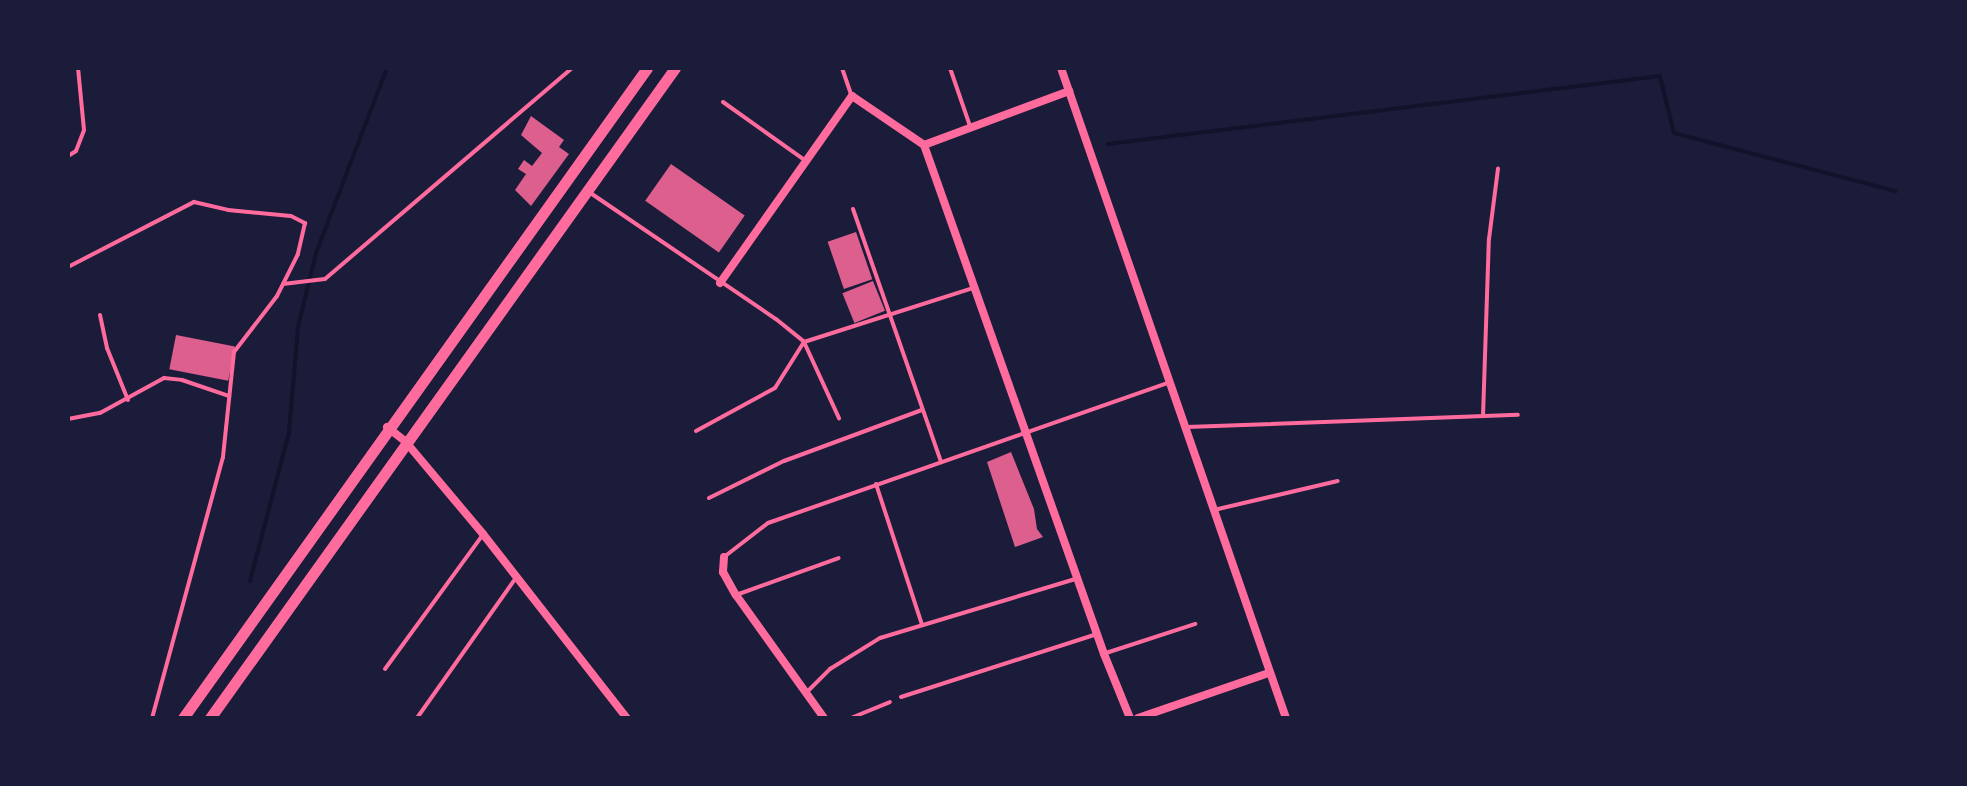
<!DOCTYPE html>
<style>
body{margin:0}
#map{position:relative;width:1967px;height:786px;overflow:hidden;background:#1b1b3a;font-family:Rubik,sans-serif}
div>[style]{position:absolute}
[style*='--x']{left:calc(var(--x)*1px);top:calc(var(--y)*1px);width:calc(var(--w)*1px);rotate:calc(var(--a)*1deg)}
.stream>*{height:4px;margin:-2px;padding:0 2px;transform-origin:2px;border-radius:2px;background:#12122b}
.building>*{inset:0;background:#dd5f8e;transform-origin:0 0}
.service>*{height:4px;margin:-2px;padding:0 2px;transform-origin:2px;border-radius:2px;background:#ff6b9d}
.minor>*{height:8px;margin:-4px;padding:0 4px;transform-origin:4px;border-radius:4px;background:#ff6b9d}
.secondary>*{height:11px;margin:-5.5px;padding:0 5.5px;transform-origin:5.5px;border-radius:5.5px;background:#ff6b9d}
span{translate:-50% -50%;white-space:nowrap;text-align:center;line-height:1.15;-webkit-text-stroke:6px #1b1b3a;paint-order:stroke}
.frame{position:absolute;inset:0;border:70px solid #1b1b3a;pointer-events:none}
</style>
<div id="map">
<div class="stream">
<div style="--x:1108;--y:144;--w:556;--a:-7.02"></div>
<div style="--x:1660;--y:76;--w:59;--a:76.2"></div>
<div style="--x:1674;--y:133;--w:233;--a:14.7"></div>
<div style="--x:250;--y:581;--w:154;--a:-75.3"></div>
<div style="--x:289;--y:432;--w:105;--a:-85.1"></div>
<div style="--x:298;--y:327;--w:76;--a:-76.3"></div>
<div style="--x:316;--y:253;--w:198;--a:-69"></div>
</div>
<div class="building">
<div style="clip-path:polygon(531px 116px,564px 140px,559px 147px,569px 154px,531px 206px,515px 190px,526px 174px,518px 169px,524px 160px,532px 166px,542px 153px,521px 135px)"></div>
<div style="left:671px;top:164px;width:90px;height:45px;rotate:35deg"></div>
<div style="left:856px;top:232px;width:50px;height:30px;rotate:71deg"></div>
<div style="left:873px;top:281px;width:32px;height:33px;rotate:68deg"></div>
<div style="left:176px;top:335px;width:60px;height:35px;rotate:11deg"></div>
<div style="clip-path:polygon(1011px 452px,1034px 509px,1037px 529px,1043px 537px,1015px 547px,987px 462px)"></div>
</div>
<div class="service">
<div style="--x:842;--y:68;--w:28;--a:71"></div>
<div style="--x:950;--y:68;--w:61;--a:71"></div>
<div style="--x:723;--y:102;--w:102;--a:35.4"></div>
<div style="--x:68;--y:156;--w:9;--a:-32"></div>
<div style="--x:76;--y:151;--w:22;--a:-69"></div>
<div style="--x:84;--y:130;--w:62;--a:-95.5"></div>
<div style="--x:589;--y:192;--w:226;--a:34.2"></div>
<div style="--x:776;--y:319;--w:36;--a:39"></div>
<div style="--x:804;--y:342;--w:84;--a:65.3"></div>
<div style="--x:853;--y:209;--w:268;--a:70.8"></div>
<div style="--x:68;--y:267;--w:142;--a:-27.3"></div>
<div style="--x:194;--y:202;--w:35;--a:13"></div>
<div style="--x:228;--y:210;--w:63;--a:5.4"></div>
<div style="--x:291;--y:216;--w:16;--a:27"></div>
<div style="--x:305;--y:223;--w:32;--a:103"></div>
<div style="--x:298;--y:254;--w:47;--a:116.6"></div>
<div style="--x:277;--y:296;--w:71;--a:127.5"></div>
<div style="--x:234;--y:352;--w:106;--a:96"></div>
<div style="--x:223;--y:457;--w:270;--a:105.2"></div>
<div style="--x:283;--y:284;--w:42;--a:-6.8"></div>
<div style="--x:325;--y:279;--w:325;--a:-40.5"></div>
<div style="--x:100;--y:315;--w:34;--a:78"></div>
<div style="--x:107;--y:348;--w:56;--a:68"></div>
<div style="--x:804;--y:342;--w:177;--a:-17.7"></div>
<div style="--x:1483;--y:416;--w:177;--a:-88.1"></div>
<div style="--x:1489;--y:239;--w:71;--a:-82.7"></div>
<div style="--x:68;--y:419;--w:33;--a:-11"></div>
<div style="--x:100;--y:413;--w:73;--a:-28.7"></div>
<div style="--x:164;--y:378;--w:18;--a:6"></div>
<div style="--x:182;--y:380;--w:50;--a:18.8"></div>
<div style="--x:1187;--y:427;--w:331;--a:-2.1"></div>
<div style="--x:696;--y:431;--w:90;--a:-28.6"></div>
<div style="--x:775;--y:388;--w:54;--a:-57.8"></div>
<div style="--x:876;--y:484;--w:148;--a:71.9"></div>
<div style="--x:709;--y:498;--w:84;--a:-26.3"></div>
<div style="--x:784;--y:461;--w:147;--a:-20.3"></div>
<div style="--x:1214;--y:510;--w:127;--a:-13.2"></div>
<div style="--x:724;--y:557;--w:56;--a:-37.7"></div>
<div style="--x:768;--y:523;--w:426;--a:-19.3"></div>
<div style="--x:736;--y:595;--w:109;--a:-19.8"></div>
<div style="--x:1106;--y:653;--w:94;--a:-18"></div>
<div style="--x:385;--y:669;--w:165;--a:-53.9"></div>
<div style="--x:807;--y:692;--w:33;--a:-45"></div>
<div style="--x:830;--y:669;--w:59;--a:-31.8"></div>
<div style="--x:880;--y:638;--w:204;--a:-16.8"></div>
<div style="--x:901;--y:697;--w:206;--a:-17.8"></div>
<div style="--x:417;--y:718;--w:174;--a:-54.8"></div>
<div style="--x:851;--y:718;--w:42;--a:-22.3"></div>
</div>
<div class="minor">
<div style="--x:1061;--y:68;--w:688;--a:70.91"></div>
<div style="--x:924;--y:145;--w:540;--a:70.52"></div>
<div style="--x:1104;--y:654;--w:69;--a:67.9"></div>
<div style="--x:924;--y:145;--w:155;--a:-20.4"></div>
<div style="--x:720;--y:283;--w:229;--a:-54.8"></div>
<div style="--x:852;--y:96;--w:87;--a:34.2"></div>
<div style="--x:387;--y:427;--w:23;--a:38"></div>
<div style="--x:405;--y:441;--w:121;--a:50"></div>
<div style="--x:483;--y:534;--w:234;--a:52"></div>
<div style="--x:724;--y:557;--w:15;--a:94"></div>
<div style="--x:723;--y:572;--w:26;--a:61"></div>
<div style="--x:736;--y:595;--w:151;--a:54.4"></div>
<div style="--x:1138;--y:718;--w:139;--a:-19"></div>
</div>
<div class="secondary">
<div style="--x:183;--y:718;--w:799;--a:-54.48"></div>
<div style="--x:210;--y:718;--w:799;--a:-54.42"></div>
</div>
<div class="frame"></div>
</div>
